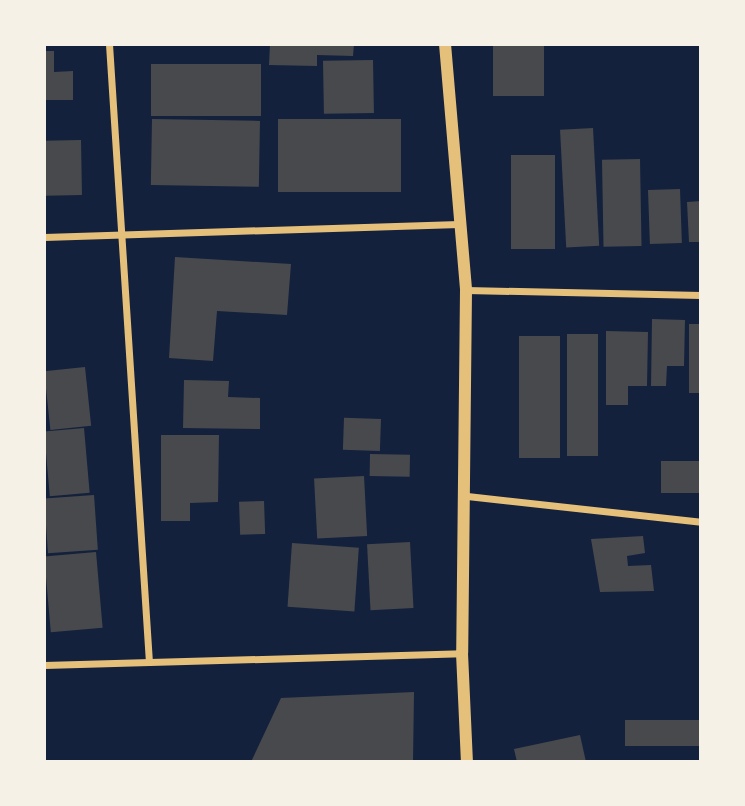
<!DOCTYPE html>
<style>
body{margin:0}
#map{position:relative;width:745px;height:806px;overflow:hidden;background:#14213d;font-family:"IBM Plex Sans",sans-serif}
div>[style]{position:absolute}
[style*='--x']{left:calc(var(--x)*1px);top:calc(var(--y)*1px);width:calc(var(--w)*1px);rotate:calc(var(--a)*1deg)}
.building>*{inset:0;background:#48494c;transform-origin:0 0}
.minor>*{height:7px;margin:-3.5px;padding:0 3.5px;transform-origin:3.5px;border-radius:3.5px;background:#e5c07b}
.tertiary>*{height:12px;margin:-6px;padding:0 6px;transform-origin:6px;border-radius:6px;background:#e5c07b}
span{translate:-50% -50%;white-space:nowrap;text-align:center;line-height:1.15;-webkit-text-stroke:7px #f6f1e7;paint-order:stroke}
.frame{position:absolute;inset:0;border:46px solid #f6f1e7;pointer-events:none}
</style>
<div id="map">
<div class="building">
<div style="clip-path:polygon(270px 44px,354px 44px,353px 56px,317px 55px,317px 66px,269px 65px)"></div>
<div style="left:493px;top:44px;width:51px;height:52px"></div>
<div style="clip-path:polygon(44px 51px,54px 51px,54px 72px,73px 71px,73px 100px,44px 100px)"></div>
<div style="left:373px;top:60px;width:53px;height:50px;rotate:89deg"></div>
<div style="left:151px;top:64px;width:110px;height:52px"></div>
<div style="left:152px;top:119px;width:108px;height:66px;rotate:1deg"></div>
<div style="left:278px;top:119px;width:123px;height:73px"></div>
<div style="left:593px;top:128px;width:118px;height:33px;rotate:87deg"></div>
<div style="left:81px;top:140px;width:55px;height:37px;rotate:89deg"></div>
<div style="left:511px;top:155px;width:44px;height:94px"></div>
<div style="left:640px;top:159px;width:87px;height:38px;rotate:89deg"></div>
<div style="left:680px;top:189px;width:54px;height:32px;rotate:88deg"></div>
<div style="clip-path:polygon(701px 201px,701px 242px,689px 242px,687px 202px)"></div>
<div style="clip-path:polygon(175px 257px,291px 264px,287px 315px,217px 311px,213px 361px,169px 358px)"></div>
<div style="clip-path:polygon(652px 319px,685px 320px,684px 366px,667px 366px,666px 386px,651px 386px)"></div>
<div style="left:689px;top:324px;width:12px;height:69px"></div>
<div style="clip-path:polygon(606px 331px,648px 332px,647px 386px,628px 386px,628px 405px,606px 405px)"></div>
<div style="left:567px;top:334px;width:31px;height:122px"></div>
<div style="left:519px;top:336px;width:41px;height:122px"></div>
<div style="left:85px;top:367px;width:59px;height:41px;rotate:84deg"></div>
<div style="clip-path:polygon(184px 380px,229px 381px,228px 397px,260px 398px,260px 429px,183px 428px)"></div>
<div style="left:381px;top:419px;width:32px;height:37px;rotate:92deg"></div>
<div style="left:84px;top:428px;width:65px;height:40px;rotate:85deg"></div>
<div style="clip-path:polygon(161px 435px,219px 435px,218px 502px,190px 503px,190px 521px,161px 521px)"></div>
<div style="left:370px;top:454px;width:40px;height:22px;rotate:1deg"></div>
<div style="left:701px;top:461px;width:32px;height:40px;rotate:90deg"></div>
<div style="left:364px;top:476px;width:60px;height:50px;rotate:87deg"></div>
<div style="left:94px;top:495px;width:55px;height:50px;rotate:86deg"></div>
<div style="left:264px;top:501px;width:33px;height:25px;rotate:88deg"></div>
<div style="clip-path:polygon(643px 536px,645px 553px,627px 556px,628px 566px,651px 565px,654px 591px,600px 592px,591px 539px)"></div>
<div style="left:410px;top:542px;width:66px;height:43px;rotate:87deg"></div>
<div style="left:292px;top:543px;width:67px;height:64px;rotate:4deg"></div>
<div style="left:96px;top:552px;width:76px;height:52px;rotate:85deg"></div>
<div style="clip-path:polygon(414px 692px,413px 762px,251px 762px,281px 698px)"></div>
<div style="left:701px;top:720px;width:26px;height:76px;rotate:90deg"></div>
<div style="clip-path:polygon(580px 735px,586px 762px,517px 762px,514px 749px)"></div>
</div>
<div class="minor">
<div style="--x:109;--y:44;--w:619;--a:86.3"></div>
<div style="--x:44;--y:237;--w:415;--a:-1.8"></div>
<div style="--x:466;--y:290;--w:235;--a:1.2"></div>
<div style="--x:467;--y:496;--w:235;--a:6.3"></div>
<div style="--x:44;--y:665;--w:418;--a:-1.6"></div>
</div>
<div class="tertiary">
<div style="--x:445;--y:44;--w:247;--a:85.1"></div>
<div style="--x:466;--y:290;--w:363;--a:90.6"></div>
<div style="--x:462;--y:653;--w:109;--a:87.4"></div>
</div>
<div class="frame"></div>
</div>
